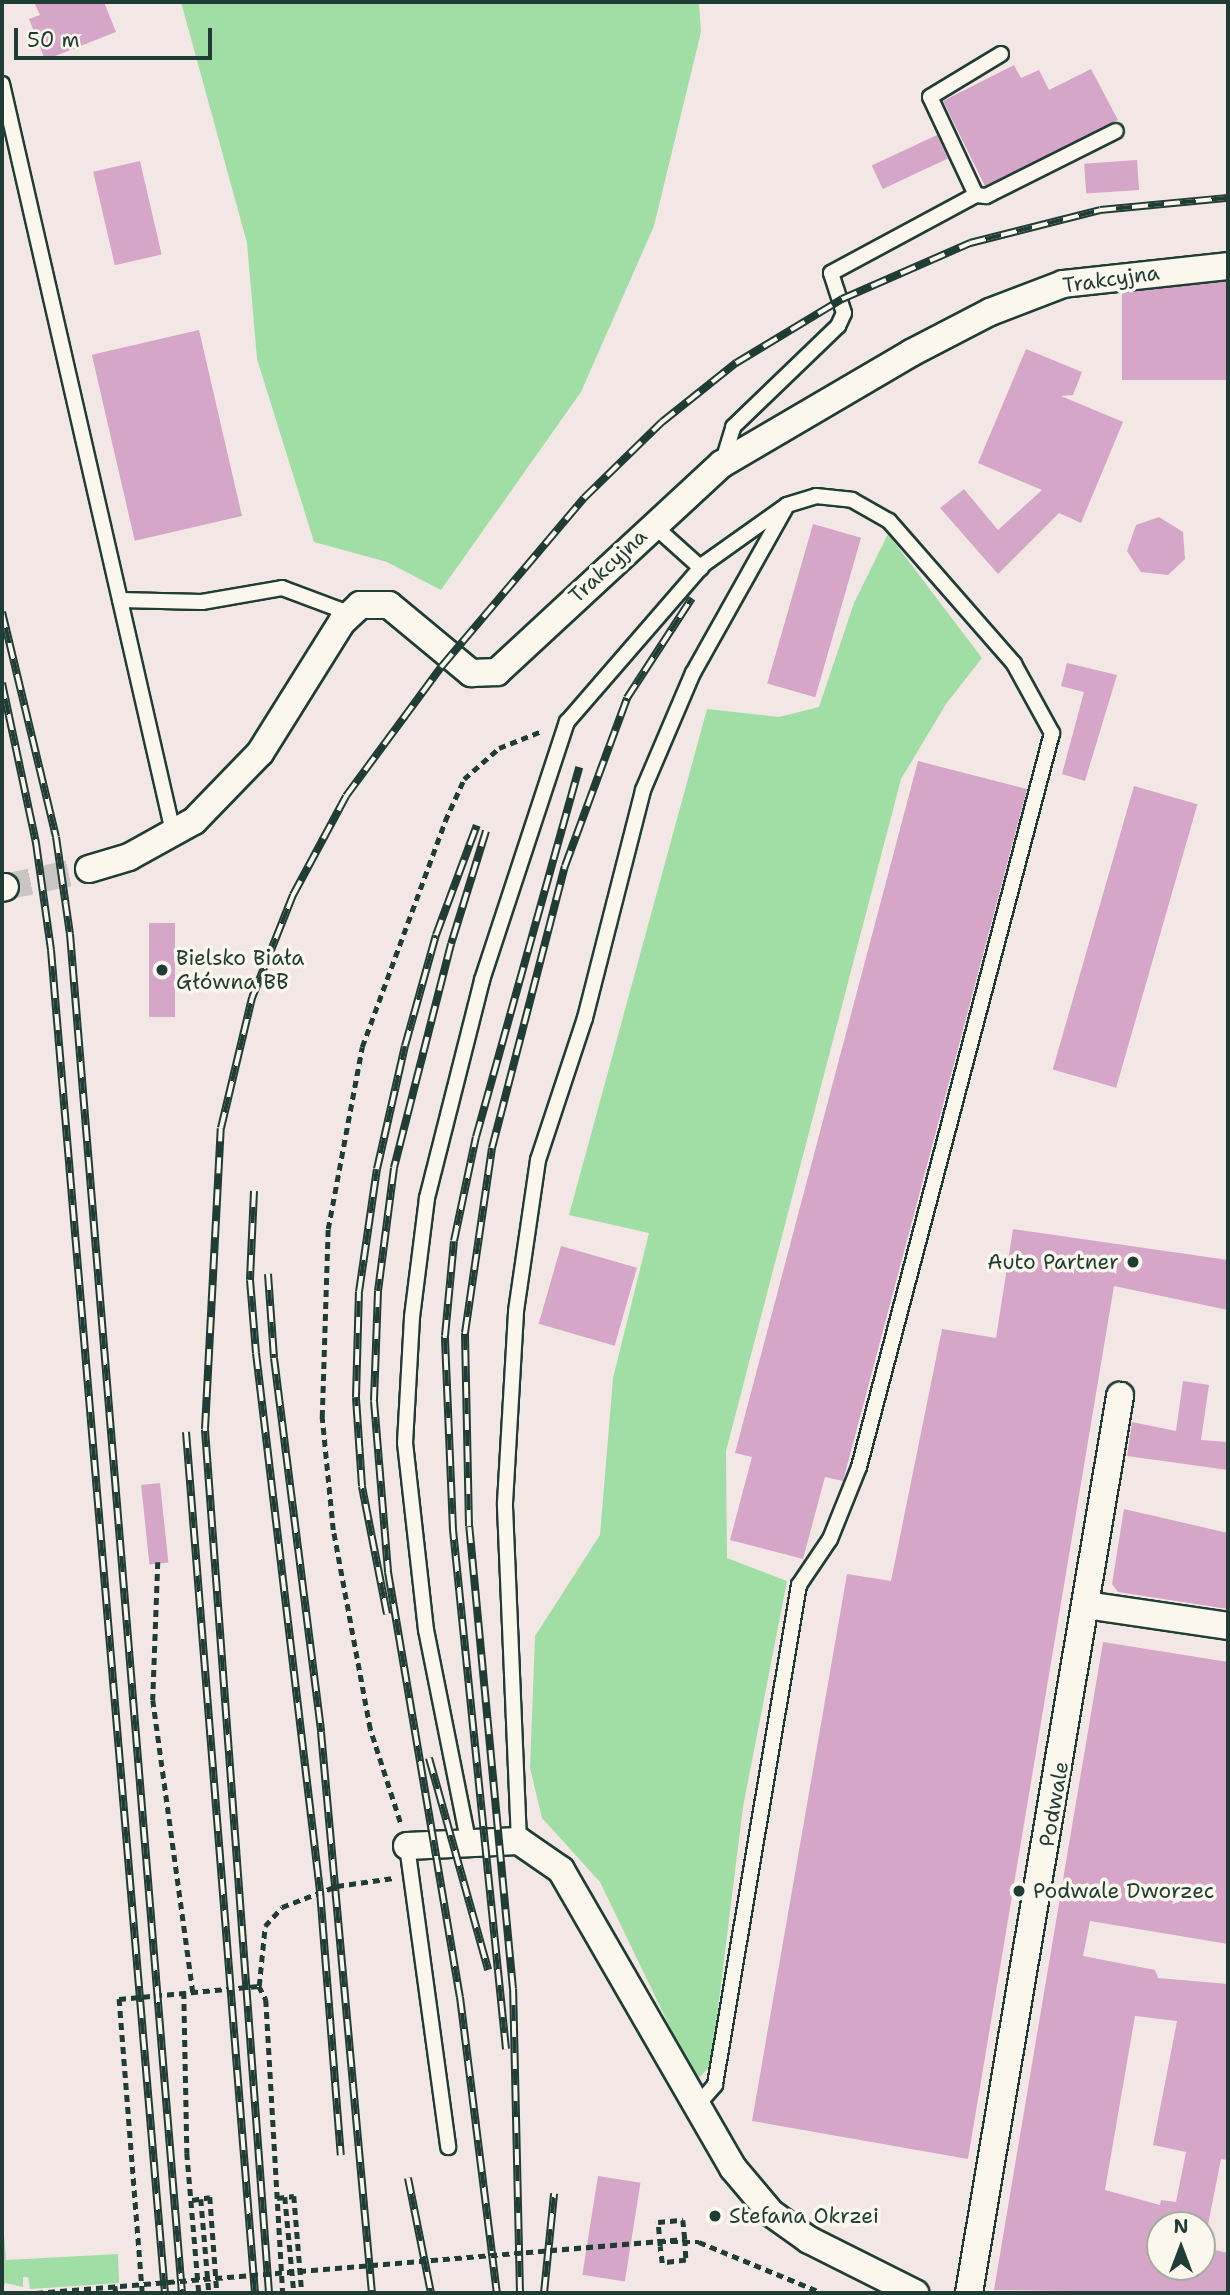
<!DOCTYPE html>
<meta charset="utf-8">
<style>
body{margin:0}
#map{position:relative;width:1230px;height:2295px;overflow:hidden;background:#f3e7e5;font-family:"Shantell Sans",sans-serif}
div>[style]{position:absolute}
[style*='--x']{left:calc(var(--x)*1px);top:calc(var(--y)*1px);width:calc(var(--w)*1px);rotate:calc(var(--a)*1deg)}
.green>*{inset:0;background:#a0dea5}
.building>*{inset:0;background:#d5a6c7;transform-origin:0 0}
.minor-tunnel>*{height:26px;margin-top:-13px;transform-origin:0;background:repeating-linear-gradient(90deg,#c9c5c2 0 26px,transparent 0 39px)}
.path>*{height:4.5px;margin-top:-2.25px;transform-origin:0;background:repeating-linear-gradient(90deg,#1f3d34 0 7px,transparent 0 12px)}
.roads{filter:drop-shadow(2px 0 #1f3d34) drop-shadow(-2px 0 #1f3d34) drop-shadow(0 2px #1f3d34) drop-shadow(0 -2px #1f3d34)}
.service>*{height:14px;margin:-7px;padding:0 7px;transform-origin:7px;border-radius:7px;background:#fbf7ec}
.minor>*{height:26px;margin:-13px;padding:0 13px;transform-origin:13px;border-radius:13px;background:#fbf7ec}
.rail>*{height:8px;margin-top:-4px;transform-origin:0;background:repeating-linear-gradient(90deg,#fbf7ec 0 16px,#1f3d34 0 32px);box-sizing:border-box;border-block:2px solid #1f3d34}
.path-bridge>*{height:4.5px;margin-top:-2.25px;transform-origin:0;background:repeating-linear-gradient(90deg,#1f3d34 0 7px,transparent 0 12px)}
.dots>*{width:19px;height:19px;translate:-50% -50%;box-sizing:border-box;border:4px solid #fbf7ec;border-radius:50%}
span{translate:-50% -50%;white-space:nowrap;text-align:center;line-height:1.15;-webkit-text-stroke:7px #fbf7ec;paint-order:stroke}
.street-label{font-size:21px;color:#1f3d34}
.poi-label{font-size:21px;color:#1f3d34}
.left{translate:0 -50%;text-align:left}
.right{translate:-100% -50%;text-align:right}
.frame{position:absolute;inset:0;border:4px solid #1f3d34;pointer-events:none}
.north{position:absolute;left:1146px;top:2211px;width:70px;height:70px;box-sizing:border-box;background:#fbf7ec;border:2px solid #a3ada2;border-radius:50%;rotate:0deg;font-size:19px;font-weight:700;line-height:28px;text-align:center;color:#1f3d34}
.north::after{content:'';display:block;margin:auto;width:24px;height:32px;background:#1f3d34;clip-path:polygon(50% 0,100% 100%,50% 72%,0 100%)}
.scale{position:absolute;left:14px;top:28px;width:198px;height:32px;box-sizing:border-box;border:4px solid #1f3d34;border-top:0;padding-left:9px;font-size:21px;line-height:24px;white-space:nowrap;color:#1f3d34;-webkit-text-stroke:5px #fbf7ec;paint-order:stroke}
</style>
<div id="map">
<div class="green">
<div style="clip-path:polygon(181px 2px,699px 2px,701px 32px,654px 226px,581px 392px,441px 590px,387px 562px,314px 542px,257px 359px,247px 243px)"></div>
<div style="clip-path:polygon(888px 534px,982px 658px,946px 704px,901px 779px,726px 1451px,727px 1558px,787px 1581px,743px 1807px,711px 2065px,696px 2081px,600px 1882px,542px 1818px,530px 1768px,535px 1636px,600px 1535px,613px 1378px,649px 1233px,569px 1215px,707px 709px,779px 717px,819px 707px,854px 603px)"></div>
<div style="clip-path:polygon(2px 2208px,6px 2260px,118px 2254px,119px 2283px,30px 2289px,28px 2277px,23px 2277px,23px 2287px,5px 2283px,2px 2292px)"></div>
</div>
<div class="building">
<div style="clip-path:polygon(34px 2px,104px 2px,116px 32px,45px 60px,29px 19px,40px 15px)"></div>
<div style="clip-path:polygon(1014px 65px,1021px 78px,1039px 70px,1049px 90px,1091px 69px,1118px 120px,985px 186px,943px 101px)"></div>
<div style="left:937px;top:135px;width:26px;height:72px;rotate:65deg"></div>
<div style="left:1137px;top:160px;width:30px;height:53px;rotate:86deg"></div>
<div style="left:140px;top:161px;width:96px;height:48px;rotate:77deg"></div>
<div style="left:1228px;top:282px;width:98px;height:106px;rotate:90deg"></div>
<div style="left:199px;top:330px;width:191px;height:110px;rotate:77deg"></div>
<div style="clip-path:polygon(1026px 349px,1082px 372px,1073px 395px,1061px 396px,1123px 422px,1081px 523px,1059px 513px,998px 574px,940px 508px,964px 489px,998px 530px,1042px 490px,978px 463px)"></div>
<div style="clip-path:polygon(1159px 517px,1183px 532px,1185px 559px,1168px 575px,1141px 572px,1127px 551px,1136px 525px)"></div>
<div style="left:813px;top:524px;width:50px;height:166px;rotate:16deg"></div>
<div style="clip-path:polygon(1067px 663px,1117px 675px,1085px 781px,1062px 774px,1084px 692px,1061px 686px)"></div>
<div style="clip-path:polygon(918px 761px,1027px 789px,843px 1481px,825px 1477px,803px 1559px,730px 1540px,752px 1457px,735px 1453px)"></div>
<div style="left:1134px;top:786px;width:66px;height:295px;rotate:16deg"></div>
<div style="left:149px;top:923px;width:26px;height:94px"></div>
<div style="clip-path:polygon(1013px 1229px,1228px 1260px,1228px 1310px,1114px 1286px,968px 2159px,752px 2121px,847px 1574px,891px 1581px,942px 1329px,996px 1338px)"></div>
<div style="left:561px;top:1246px;width:79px;height:81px;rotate:16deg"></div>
<div style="clip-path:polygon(1183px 1381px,1209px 1385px,1201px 1440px,1228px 1442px,1228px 1470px,1127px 1456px,1132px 1422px,1176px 1431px)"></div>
<div style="left:160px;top:1483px;width:80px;height:19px;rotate:84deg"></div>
<div style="clip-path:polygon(1124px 1509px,1228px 1533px,1228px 1609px,1118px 1592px,1112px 1584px)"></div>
<div style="clip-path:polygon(evenodd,1103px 1642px,1228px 1662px,1228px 1944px,1090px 1921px,1083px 1956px,1155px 1970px,1158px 1978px,1228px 1984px,1228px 2160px,1221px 2159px,1208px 2225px,1160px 2225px,1160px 2267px,1202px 2267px,1202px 2247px,1228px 2253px,1228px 2293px,994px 2290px,1103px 1642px,1135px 2016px,1177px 2021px,1153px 2145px,1186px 2152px,1176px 2202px,1161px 2200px,1160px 2205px,1105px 2190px,1135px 2016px)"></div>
<div style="left:598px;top:2176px;width:43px;height:100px;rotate:9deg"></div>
</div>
<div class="minor-tunnel">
<div style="--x:5;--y:887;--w:86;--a:-12.1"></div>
</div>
<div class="path">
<div style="--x:158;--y:1562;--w:138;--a:92.1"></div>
<div style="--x:153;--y:1700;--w:295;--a:82.2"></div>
<div style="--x:400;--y:1822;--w:98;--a:-107.9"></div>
<div style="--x:370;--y:1729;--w:202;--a:-100.5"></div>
<div style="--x:333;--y:1530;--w:114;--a:-95.6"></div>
<div style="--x:322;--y:1417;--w:188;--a:-88.2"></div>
<div style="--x:328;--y:1229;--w:185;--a:-79.4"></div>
<div style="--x:362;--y:1047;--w:241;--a:-69.8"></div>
<div style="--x:445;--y:821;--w:46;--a:-65.7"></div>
<div style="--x:464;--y:779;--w:47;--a:-41.5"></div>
<div style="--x:499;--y:748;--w:46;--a:-21.6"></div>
<div style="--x:259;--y:1986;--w:60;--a:-84.3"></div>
<div style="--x:265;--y:1926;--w:25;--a:-48"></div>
<div style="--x:282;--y:1907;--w:59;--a:-20.9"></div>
<div style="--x:337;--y:1886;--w:57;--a:-8.1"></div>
<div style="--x:184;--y:1992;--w:161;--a:88.9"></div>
<div style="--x:187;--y:2153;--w:141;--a:85.1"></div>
<div style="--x:285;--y:2197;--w:96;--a:84.6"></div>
<div style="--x:277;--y:2198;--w:17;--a:-7"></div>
<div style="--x:294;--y:2196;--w:97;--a:85.3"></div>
<div style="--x:201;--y:2199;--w:94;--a:85.1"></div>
<div style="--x:192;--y:2200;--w:18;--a:-9"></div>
<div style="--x:210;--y:2197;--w:96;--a:85.8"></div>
<div style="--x:659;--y:2242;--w:40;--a:0"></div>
<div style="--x:699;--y:2242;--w:134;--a:22.4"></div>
<div style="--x:660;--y:2246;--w:24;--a:-95"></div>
<div style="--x:658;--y:2222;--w:25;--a:-5"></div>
<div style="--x:683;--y:2220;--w:19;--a:84"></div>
<div style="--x:115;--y:2286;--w:7;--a:82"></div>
<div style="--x:142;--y:2293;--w:295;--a:-94.5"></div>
<div style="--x:119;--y:1999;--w:141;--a:-5.3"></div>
<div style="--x:259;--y:1986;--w:16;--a:63"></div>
<div style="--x:266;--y:2000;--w:293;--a:86.7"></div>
</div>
<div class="roads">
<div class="service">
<div style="--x:2;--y:84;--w:767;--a:77.12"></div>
<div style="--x:976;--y:195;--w:108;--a:-115.1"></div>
<div style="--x:930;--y:97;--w:83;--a:-31.2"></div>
<div style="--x:722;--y:464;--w:39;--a:-73"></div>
<div style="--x:733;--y:427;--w:146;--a:-43.9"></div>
<div style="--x:838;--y:326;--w:14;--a:-65"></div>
<div style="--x:844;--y:313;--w:42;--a:-108"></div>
<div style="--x:831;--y:273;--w:165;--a:-28.3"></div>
<div style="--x:976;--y:195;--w:10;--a:6"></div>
<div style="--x:986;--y:196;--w:145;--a:-26.6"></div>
<div style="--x:652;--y:524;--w:66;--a:41.9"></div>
<div style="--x:120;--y:600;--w:82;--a:1.4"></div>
<div style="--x:202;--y:602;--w:81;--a:-9.9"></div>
<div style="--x:282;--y:588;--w:72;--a:20.5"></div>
<div style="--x:468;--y:1840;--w:214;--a:-101.3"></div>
<div style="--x:426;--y:1630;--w:188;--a:-96.4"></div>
<div style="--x:405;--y:1443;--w:126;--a:-86.8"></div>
<div style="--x:412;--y:1317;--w:120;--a:-82.8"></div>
<div style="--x:427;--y:1198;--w:225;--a:-75.8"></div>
<div style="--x:482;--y:980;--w:272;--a:-71.8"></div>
<div style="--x:567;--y:722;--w:209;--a:-49.1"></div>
<div style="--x:704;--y:564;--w:102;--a:-35.4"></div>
<div style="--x:787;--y:505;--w:30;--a:-17"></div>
<div style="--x:816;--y:496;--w:36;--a:6"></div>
<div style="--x:852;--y:500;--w:43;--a:29.6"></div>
<div style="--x:889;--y:521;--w:190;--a:48.8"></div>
<div style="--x:1014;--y:664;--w:79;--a:61.2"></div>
<div style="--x:1052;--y:733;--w:759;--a:104.73"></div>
<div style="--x:859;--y:1467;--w:78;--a:111.9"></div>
<div style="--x:830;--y:1539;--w:55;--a:124"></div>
<div style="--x:799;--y:1585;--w:507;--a:99.54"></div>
<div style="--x:715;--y:2085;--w:29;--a:131"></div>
<div style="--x:519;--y:1841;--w:338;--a:-92.4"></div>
<div style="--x:505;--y:1503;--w:192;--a:-86.7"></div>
<div style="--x:516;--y:1311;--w:153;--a:-81.7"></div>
<div style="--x:538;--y:1160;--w:150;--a:-71.7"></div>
<div style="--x:585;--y:1018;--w:235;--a:-75.7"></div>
<div style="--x:643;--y:790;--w:127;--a:-66.9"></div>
<div style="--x:693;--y:673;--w:188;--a:-60.7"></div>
<div style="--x:407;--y:1846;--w:304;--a:82.2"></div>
</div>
<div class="minor">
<div style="--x:89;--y:869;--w:42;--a:-16.7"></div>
<div style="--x:129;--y:857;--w:74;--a:-29"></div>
<div style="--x:194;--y:821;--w:95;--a:-45.9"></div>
<div style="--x:260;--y:753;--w:155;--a:-58"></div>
<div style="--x:342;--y:622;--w:25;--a:-43"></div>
<div style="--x:360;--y:605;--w:29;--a:0"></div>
<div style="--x:389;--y:605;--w:107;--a:39.7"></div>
<div style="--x:471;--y:673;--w:26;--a:-2"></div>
<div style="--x:497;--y:672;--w:306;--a:-42.8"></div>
<div style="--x:722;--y:464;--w:219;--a:-30.4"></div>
<div style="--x:911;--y:353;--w:89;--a:-27.4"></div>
<div style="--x:990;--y:312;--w:78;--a:-21"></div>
<div style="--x:1063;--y:284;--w:166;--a:-6.2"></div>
<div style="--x:2;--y:888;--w:3;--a:-18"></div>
<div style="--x:1086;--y:1605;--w:144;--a:8.4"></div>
<div style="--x:407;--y:1846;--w:112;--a:-2.6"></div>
<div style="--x:519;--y:1841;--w:51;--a:34.6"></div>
<div style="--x:561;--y:1870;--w:344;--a:60"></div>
<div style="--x:733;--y:2168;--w:59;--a:49.8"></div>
<div style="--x:771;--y:2213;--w:47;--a:35.4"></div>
<div style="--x:809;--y:2240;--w:119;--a:26.6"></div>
<div style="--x:969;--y:2293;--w:910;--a:-80.44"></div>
</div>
</div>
<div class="rail">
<div style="--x:2;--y:612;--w:231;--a:76.5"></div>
<div style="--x:56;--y:837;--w:98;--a:81.8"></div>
<div style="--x:70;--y:934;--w:1364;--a:85.29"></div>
<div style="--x:2;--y:683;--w:164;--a:78"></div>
<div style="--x:36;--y:843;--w:108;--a:82"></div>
<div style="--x:51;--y:950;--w:1348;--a:85.15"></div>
<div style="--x:486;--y:831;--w:118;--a:107.2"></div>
<div style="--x:451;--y:944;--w:231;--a:104.3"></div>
<div style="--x:394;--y:1168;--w:124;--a:97.4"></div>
<div style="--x:378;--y:1291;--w:110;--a:92.1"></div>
<div style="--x:374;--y:1401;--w:172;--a:85.3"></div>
<div style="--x:388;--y:1572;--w:431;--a:80.4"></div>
<div style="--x:460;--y:1997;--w:298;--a:82.9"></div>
<div style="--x:254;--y:1191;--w:89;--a:92.6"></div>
<div style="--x:250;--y:1280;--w:73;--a:85.3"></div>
<div style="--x:256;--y:1353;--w:542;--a:83.22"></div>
<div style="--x:320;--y:1891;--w:265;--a:85.5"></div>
<div style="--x:268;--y:1274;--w:84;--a:85.9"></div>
<div style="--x:274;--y:1358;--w:377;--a:82.8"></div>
<div style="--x:321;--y:1732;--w:563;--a:84.81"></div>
<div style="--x:186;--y:1432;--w:864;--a:85.42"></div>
<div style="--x:387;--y:1614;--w:130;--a:-101.1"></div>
<div style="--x:362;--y:1486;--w:89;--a:-93.9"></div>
<div style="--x:356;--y:1397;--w:105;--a:-88.4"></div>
<div style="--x:359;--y:1292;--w:124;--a:-81.7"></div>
<div style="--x:377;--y:1169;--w:126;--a:-77.2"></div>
<div style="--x:405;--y:1046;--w:115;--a:-74.4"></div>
<div style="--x:436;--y:935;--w:117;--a:-69.6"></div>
<div style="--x:429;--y:1758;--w:220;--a:74.4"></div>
<div style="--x:506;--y:2049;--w:522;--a:-95.83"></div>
<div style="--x:453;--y:1530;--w:194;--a:-92.4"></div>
<div style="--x:445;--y:1336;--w:95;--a:-84.6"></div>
<div style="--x:454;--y:1241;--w:106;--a:-78.1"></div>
<div style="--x:476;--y:1137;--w:384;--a:-74.4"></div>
<div style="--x:408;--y:2178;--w:117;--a:78.7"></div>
<div style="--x:269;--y:2293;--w:866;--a:-94.24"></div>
<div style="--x:205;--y:1429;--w:301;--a:-87"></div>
<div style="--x:221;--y:1128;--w:134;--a:-76.6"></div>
<div style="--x:252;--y:998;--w:111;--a:-68.3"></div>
<div style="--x:293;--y:895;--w:112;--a:-61.8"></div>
<div style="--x:346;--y:796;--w:162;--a:-53.6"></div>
<div style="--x:442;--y:666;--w:220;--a:-49.8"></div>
<div style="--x:584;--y:498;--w:109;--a:-44.3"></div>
<div style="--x:662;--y:422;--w:95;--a:-38.6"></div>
<div style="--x:736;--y:363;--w:124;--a:-31.1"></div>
<div style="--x:842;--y:299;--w:140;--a:-23.6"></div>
<div style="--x:970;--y:243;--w:134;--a:-14.2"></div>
<div style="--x:1100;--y:210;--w:129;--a:-5.4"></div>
<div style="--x:520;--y:2293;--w:304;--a:-91.3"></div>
<div style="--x:513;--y:1989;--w:465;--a:-95.4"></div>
<div style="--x:469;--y:1526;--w:193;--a:-91.2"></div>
<div style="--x:465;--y:1333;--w:187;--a:-81.7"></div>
<div style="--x:492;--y:1148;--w:291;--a:-75.5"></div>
<div style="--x:565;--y:866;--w:179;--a:-69.7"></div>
<div style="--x:627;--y:698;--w:119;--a:-57"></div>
<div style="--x:544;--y:2293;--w:100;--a:-84.2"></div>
</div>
<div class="path-bridge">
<div style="--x:36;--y:2293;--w:651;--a:-4.76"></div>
<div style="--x:685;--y:2239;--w:21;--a:87"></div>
<div style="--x:686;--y:2260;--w:24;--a:173"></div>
<div style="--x:662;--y:2263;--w:17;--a:-97"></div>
</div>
<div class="dots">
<div style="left:162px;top:970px;background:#1f3d34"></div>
<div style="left:1133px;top:1262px;background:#1f3d34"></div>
<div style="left:1019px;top:1891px;background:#1f3d34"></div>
<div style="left:715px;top:2216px;background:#1f3d34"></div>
</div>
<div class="street-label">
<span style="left:1111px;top:279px;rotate:-8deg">Trakcyjna</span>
<span style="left:608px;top:566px;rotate:-43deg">Trakcyjna</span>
<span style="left:1054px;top:1804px;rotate:-80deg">Podwale</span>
</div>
<div class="poi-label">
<span class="left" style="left:176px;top:970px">Bielsko Biała<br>Główna BB</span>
<span class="right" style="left:1119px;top:1262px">Auto Partner</span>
<span class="left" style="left:1033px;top:1891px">Podwale Dworzec</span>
<span class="left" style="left:729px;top:2216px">Stefana Okrzei</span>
</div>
<div class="frame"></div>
<div class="north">N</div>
<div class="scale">50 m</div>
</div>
